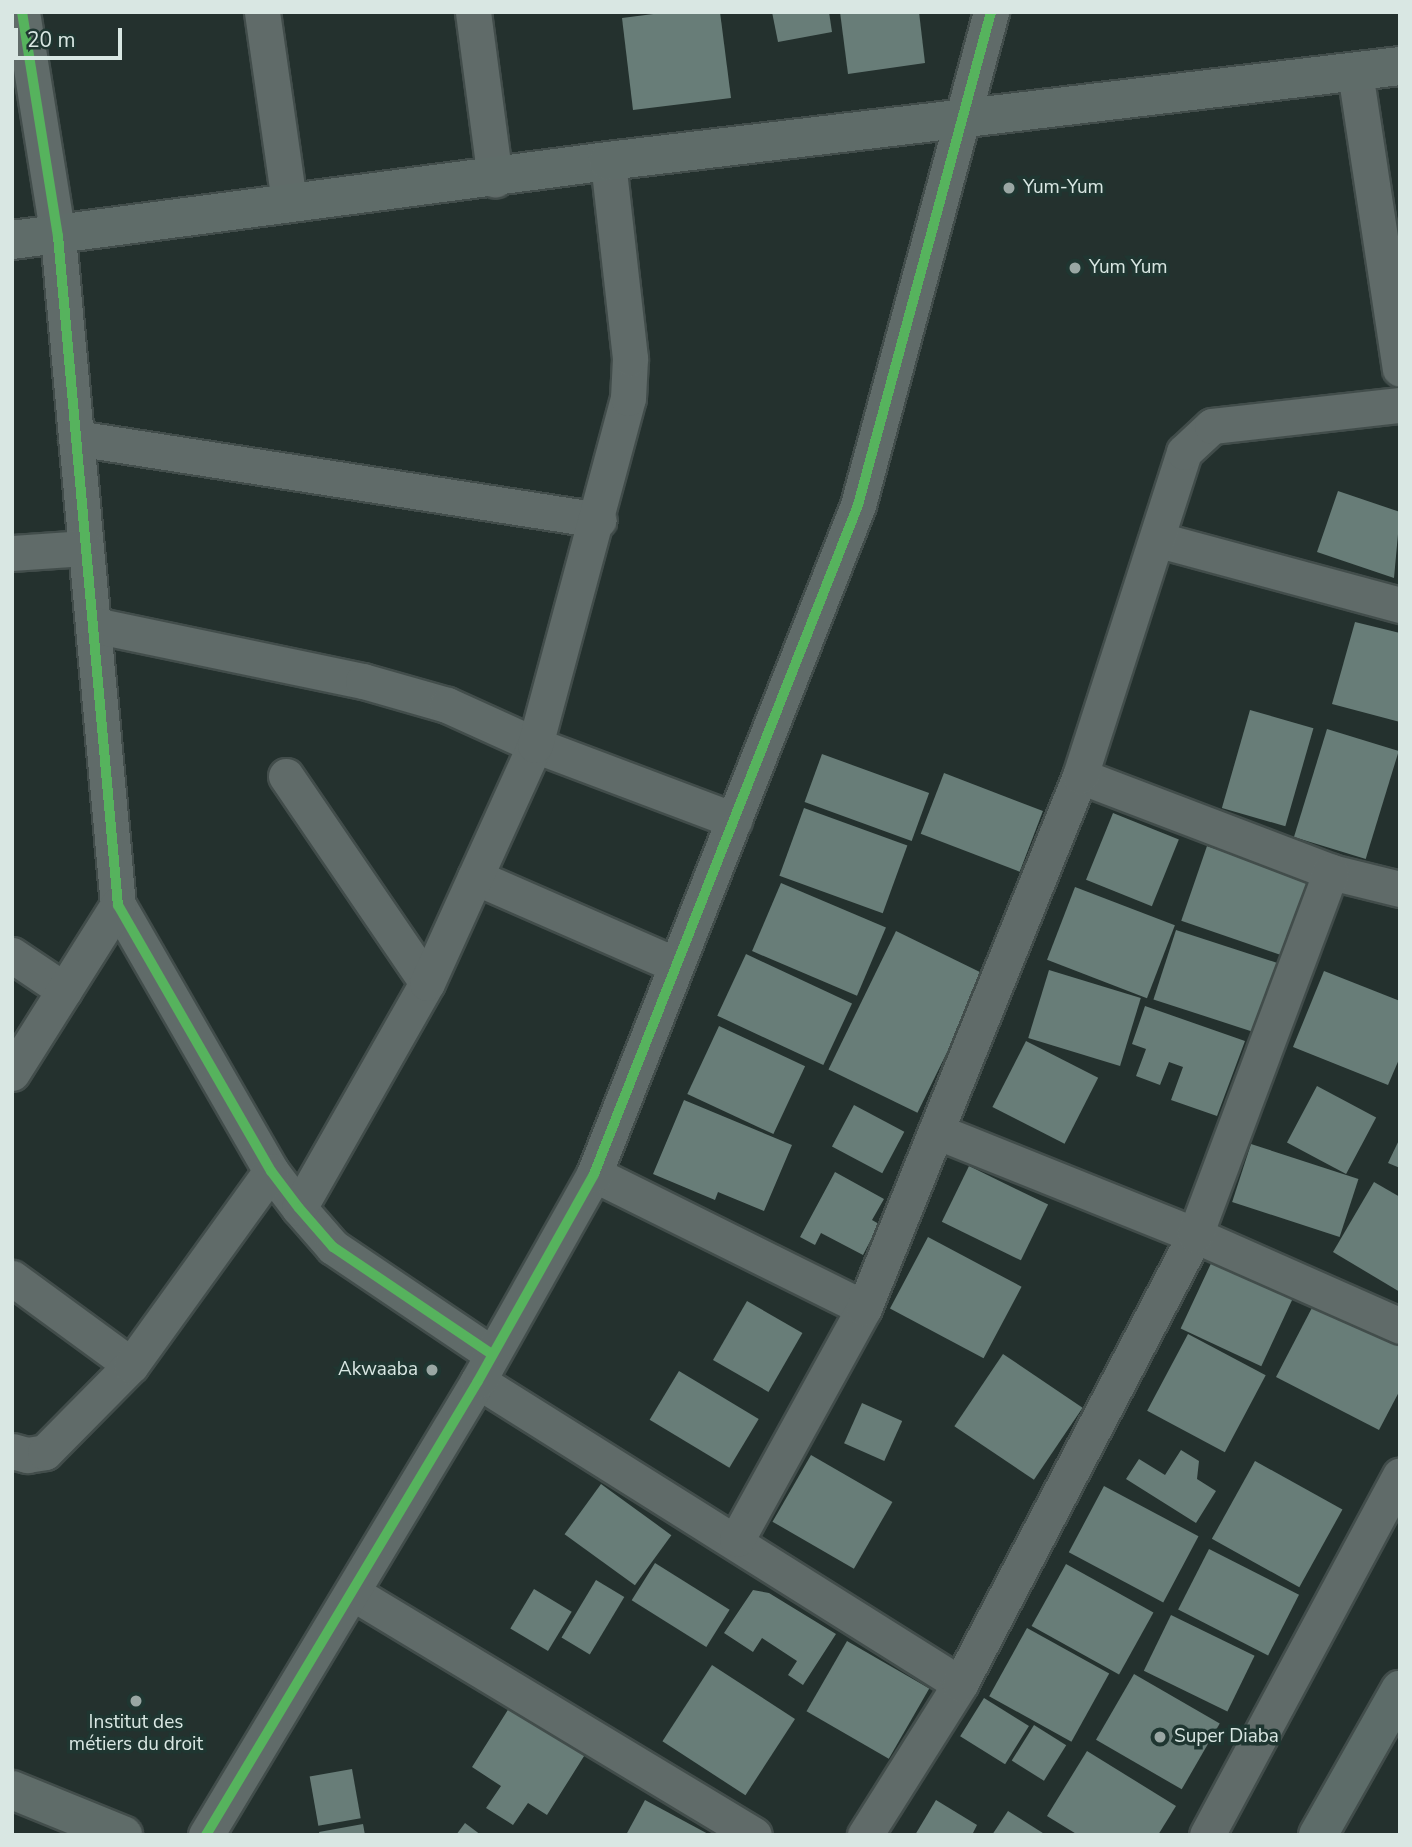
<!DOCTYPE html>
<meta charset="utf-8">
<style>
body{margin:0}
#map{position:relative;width:1412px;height:1847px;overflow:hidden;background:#24312e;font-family:"Nunito Sans",sans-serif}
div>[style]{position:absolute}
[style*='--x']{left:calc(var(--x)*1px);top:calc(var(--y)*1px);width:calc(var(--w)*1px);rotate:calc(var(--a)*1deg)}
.building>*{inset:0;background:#687d78;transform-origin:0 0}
.roads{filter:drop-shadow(2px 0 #424d4b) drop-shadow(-2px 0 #424d4b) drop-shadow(0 2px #424d4b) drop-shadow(0 -2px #424d4b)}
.street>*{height:35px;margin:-17.5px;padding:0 17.5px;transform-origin:17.5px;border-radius:17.5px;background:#606b69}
.secondary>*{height:38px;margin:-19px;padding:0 19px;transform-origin:19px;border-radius:19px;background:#5f6c69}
.primary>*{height:38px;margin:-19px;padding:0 19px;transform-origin:19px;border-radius:19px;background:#5d6c69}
.cycleway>*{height:10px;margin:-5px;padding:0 5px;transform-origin:5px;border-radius:5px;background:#56b35d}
.dots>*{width:19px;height:19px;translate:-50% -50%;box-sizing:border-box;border:4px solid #1f3631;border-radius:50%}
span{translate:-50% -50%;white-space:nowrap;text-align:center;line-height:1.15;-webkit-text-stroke:7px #1f3631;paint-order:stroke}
.poi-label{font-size:19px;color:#d9e7e3}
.left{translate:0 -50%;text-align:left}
.right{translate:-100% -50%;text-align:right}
.frame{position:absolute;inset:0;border:14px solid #d9e7e3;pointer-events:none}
.scale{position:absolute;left:14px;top:28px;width:108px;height:32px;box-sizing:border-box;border:4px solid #d9e7e3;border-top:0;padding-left:9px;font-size:21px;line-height:24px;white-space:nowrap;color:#d9e7e3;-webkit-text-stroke:5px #1f3631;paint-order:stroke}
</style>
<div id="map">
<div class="building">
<div style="clip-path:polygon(669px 12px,720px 12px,731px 98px,633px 110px,622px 18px)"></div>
<div style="clip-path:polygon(772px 12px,829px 12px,832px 32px,778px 42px)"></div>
<div style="clip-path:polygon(840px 12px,919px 12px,925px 63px,848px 74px)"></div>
<div style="clip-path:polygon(1338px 491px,1400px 512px,1394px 578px,1317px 552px)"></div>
<div style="clip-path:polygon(1355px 622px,1400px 633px,1400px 722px,1332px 704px)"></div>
<div style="left:1250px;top:710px;width:66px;height:102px;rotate:16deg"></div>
<div style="left:1327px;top:729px;width:75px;height:113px;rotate:17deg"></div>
<div style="left:822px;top:754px;width:114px;height:51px;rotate:20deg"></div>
<div style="left:944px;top:773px;width:106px;height:65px;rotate:21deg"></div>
<div style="left:804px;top:808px;width:110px;height:72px;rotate:20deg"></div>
<div style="left:1113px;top:813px;width:71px;height:72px;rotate:22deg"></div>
<div style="left:1207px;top:846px;width:113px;height:79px;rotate:19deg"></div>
<div style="left:781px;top:883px;width:114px;height:74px;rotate:23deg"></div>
<div style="left:1075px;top:887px;width:107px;height:78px;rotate:21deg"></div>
<div style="left:1176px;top:930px;width:106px;height:73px;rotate:18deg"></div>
<div style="left:896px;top:931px;width:99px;height:154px;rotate:26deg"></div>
<div style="left:746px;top:954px;width:117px;height:68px;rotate:25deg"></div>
<div style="left:1049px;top:970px;width:96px;height:71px;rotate:17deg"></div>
<div style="clip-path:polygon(1324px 971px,1400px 1001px,1400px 1057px,1388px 1085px,1293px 1047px)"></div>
<div style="clip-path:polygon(1145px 1006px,1245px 1041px,1217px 1116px,1171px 1100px,1183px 1067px,1169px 1062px,1160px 1085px,1136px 1076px,1146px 1049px,1132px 1044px)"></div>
<div style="left:719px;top:1026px;width:95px;height:75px;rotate:25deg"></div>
<div style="left:1026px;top:1041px;width:81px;height:74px;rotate:27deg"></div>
<div style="left:1317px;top:1086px;width:67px;height:64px;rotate:28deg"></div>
<div style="clip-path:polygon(684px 1100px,792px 1145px,764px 1211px,718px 1192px,715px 1200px,653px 1174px)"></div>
<div style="left:854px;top:1105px;width:57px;height:47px;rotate:28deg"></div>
<div style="clip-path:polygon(1400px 1138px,1400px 1168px,1388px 1163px)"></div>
<div style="left:1251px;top:1144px;width:113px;height:61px;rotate:18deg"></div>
<div style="left:969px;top:1166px;width:88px;height:62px;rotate:26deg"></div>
<div style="clip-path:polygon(835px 1172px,884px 1199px,872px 1220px,879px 1224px,863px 1255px,821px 1233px,815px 1245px,800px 1237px)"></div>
<div style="clip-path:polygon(1374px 1182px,1400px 1197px,1400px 1292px,1333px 1252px)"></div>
<div style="left:928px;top:1237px;width:106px;height:81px;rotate:28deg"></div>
<div style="left:1214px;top:1257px;width:89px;height:79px;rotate:25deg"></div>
<div style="left:747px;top:1301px;width:64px;height:68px;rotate:30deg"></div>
<div style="clip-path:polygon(1315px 1302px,1400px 1346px,1400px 1390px,1379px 1430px,1276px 1377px)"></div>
<div style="left:1188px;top:1334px;width:88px;height:87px;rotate:28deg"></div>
<div style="left:1003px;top:1354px;width:96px;height:87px;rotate:34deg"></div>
<div style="left:679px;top:1371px;width:93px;height:57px;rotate:31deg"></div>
<div style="left:862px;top:1403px;width:44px;height:44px;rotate:24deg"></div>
<div style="clip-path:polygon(1181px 1450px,1199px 1461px,1197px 1479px,1216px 1491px,1196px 1523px,1126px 1479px,1139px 1459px,1165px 1475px)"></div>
<div style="left:811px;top:1455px;width:94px;height:77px;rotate:30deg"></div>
<div style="left:1255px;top:1461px;width:100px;height:89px;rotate:29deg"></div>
<div style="left:601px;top:1484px;width:87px;height:62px;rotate:36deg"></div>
<div style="left:1104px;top:1486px;width:107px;height:75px;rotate:28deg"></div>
<div style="left:1209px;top:1549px;width:101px;height:68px;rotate:27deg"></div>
<div style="left:655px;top:1563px;width:88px;height:44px;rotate:32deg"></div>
<div style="left:1066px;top:1564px;width:100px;height:71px;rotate:29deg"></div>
<div style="left:596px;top:1580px;width:33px;height:67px;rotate:31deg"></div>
<div style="left:534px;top:1589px;width:44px;height:46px;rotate:31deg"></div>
<div style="clip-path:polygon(753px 1590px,769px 1593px,836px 1634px,803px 1685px,788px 1675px,797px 1661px,762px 1638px,753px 1652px,724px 1633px)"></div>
<div style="left:1171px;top:1615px;width:93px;height:62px;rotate:26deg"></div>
<div style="left:1027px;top:1628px;width:94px;height:78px;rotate:29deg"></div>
<div style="left:847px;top:1641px;width:95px;height:81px;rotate:30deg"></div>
<div style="left:712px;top:1665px;width:99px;height:91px;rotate:33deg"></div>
<div style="left:1134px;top:1674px;width:99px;height:76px;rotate:30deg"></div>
<div style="left:984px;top:1698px;width:53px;height:45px;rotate:32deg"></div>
<div style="clip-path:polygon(511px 1705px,586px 1753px,547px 1815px,528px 1803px,513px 1825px,486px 1808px,501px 1786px,472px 1767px)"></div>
<div style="left:1034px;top:1725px;width:38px;height:42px;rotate:32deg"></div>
<div style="clip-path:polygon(1087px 1751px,1176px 1806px,1158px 1835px,1078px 1835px,1047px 1816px)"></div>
<div style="left:352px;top:1769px;width:50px;height:43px;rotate:80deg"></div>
<div style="clip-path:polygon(645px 1800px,710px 1835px,626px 1835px)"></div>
<div style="clip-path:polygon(936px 1800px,977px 1825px,972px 1835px,915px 1835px)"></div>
<div style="clip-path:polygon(1008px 1811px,1046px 1835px,992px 1835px)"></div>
<div style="clip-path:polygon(465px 1823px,481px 1835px,456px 1835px)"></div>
<div style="clip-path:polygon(363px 1824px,365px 1835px,320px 1835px,319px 1832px)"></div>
</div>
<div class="roads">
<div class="street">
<div style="--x:22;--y:12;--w:227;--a:80.9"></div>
<div style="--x:58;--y:236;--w:672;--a:84.88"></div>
<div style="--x:118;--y:905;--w:307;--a:60.1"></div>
<div style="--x:271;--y:1171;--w:46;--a:52.9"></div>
<div style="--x:299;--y:1208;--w:52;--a:48.9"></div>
<div style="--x:333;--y:1247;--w:189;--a:34"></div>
<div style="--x:262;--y:12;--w:192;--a:81.9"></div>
<div style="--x:473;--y:12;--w:169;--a:82.5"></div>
<div style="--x:1355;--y:72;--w:300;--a:81.4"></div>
<div style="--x:76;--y:438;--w:529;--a:8.91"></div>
<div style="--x:1159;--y:540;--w:250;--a:15.1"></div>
<div style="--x:12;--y:553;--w:74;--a:-3.9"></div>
<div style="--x:94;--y:625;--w:275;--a:11.8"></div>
<div style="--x:363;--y:681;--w:87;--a:15.9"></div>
<div style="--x:447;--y:705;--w:97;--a:24.4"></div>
<div style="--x:535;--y:745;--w:213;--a:20.7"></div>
<div style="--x:286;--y:776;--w:250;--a:55.7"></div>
<div style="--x:1080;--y:776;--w:269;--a:20.9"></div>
<div style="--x:1331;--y:872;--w:71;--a:13.8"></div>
<div style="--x:475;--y:877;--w:219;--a:23.6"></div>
<div style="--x:12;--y:955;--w:63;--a:33.9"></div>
<div style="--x:12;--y:1073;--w:199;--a:-57.8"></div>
<div style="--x:936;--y:1131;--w:279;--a:21.9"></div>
<div style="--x:1195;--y:1235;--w:224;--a:23.9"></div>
<div style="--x:594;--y:1174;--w:301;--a:26.4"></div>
<div style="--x:299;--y:1208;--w:259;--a:-60.4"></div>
<div style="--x:427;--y:983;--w:261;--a:-65.6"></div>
<div style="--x:535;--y:745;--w:359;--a:-75"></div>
<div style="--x:628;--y:398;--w:40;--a:-87.1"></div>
<div style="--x:630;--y:358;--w:198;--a:-96.4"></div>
<div style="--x:12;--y:1278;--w:147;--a:36.2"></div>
<div style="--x:478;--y:1381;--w:569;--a:32.15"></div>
<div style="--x:12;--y:1451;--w:16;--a:15"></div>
<div style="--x:27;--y:1455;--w:18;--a:-9"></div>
<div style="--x:45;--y:1452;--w:122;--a:-45.3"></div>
<div style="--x:131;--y:1365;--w:239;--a:-54.2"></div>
<div style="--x:737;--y:1539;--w:264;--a:-61.2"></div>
<div style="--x:864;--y:1308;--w:574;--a:-67.9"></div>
<div style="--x:1080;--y:776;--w:340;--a:-72.2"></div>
<div style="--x:1184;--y:452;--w:38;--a:-43"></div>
<div style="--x:1212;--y:426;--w:189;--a:-6.4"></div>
<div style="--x:353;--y:1593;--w:468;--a:31.1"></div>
<div style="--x:206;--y:1835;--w:529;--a:-59.07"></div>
<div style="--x:478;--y:1381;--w:237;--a:-60.7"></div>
<div style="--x:594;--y:1174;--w:719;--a:-68.46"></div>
<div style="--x:858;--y:505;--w:511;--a:-74.9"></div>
<div style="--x:865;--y:1835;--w:178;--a:-57.8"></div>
<div style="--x:960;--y:1684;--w:507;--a:-62.37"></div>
<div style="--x:1195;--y:1235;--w:388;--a:-69.5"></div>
<div style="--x:1207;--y:1835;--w:408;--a:-61.8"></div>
</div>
<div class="secondary">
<div style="--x:12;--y:240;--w:601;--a:-7.55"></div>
<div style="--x:608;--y:161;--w:798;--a:-6.84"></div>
<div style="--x:12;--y:1790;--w:120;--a:22.1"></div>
</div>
<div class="primary">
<div style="--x:1318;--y:1835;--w:167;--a:-60.5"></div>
</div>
</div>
<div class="cycleway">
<div style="--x:22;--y:12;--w:227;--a:80.9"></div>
<div style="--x:58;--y:236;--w:672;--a:84.88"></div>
<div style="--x:118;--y:905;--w:307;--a:60.1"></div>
<div style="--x:271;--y:1171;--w:46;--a:52.9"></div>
<div style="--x:299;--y:1208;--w:52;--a:48.9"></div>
<div style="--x:333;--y:1247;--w:189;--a:34"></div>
<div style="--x:206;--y:1835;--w:529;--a:-59.07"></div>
<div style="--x:478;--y:1381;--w:237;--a:-60.7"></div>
<div style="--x:594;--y:1174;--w:719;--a:-68.46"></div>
<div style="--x:858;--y:505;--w:511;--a:-74.9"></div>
</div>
<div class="dots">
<div style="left:1009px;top:188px;background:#9aa7a4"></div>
<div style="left:1075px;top:268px;background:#9aa7a4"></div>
<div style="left:432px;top:1370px;background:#9aa7a4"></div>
<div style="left:136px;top:1701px;background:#9aa7a4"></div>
<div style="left:1160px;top:1737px;background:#9aa7a4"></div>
</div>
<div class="poi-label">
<span class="left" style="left:1023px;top:188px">Yum-Yum</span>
<span class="left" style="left:1089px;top:268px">Yum Yum</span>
<span class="right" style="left:418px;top:1370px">Akwaaba</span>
<span style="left:136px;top:1734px">Institut des<br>métiers du droit</span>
<span class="left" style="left:1174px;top:1737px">Super Diaba</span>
</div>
<div class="frame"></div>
<div class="scale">20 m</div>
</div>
